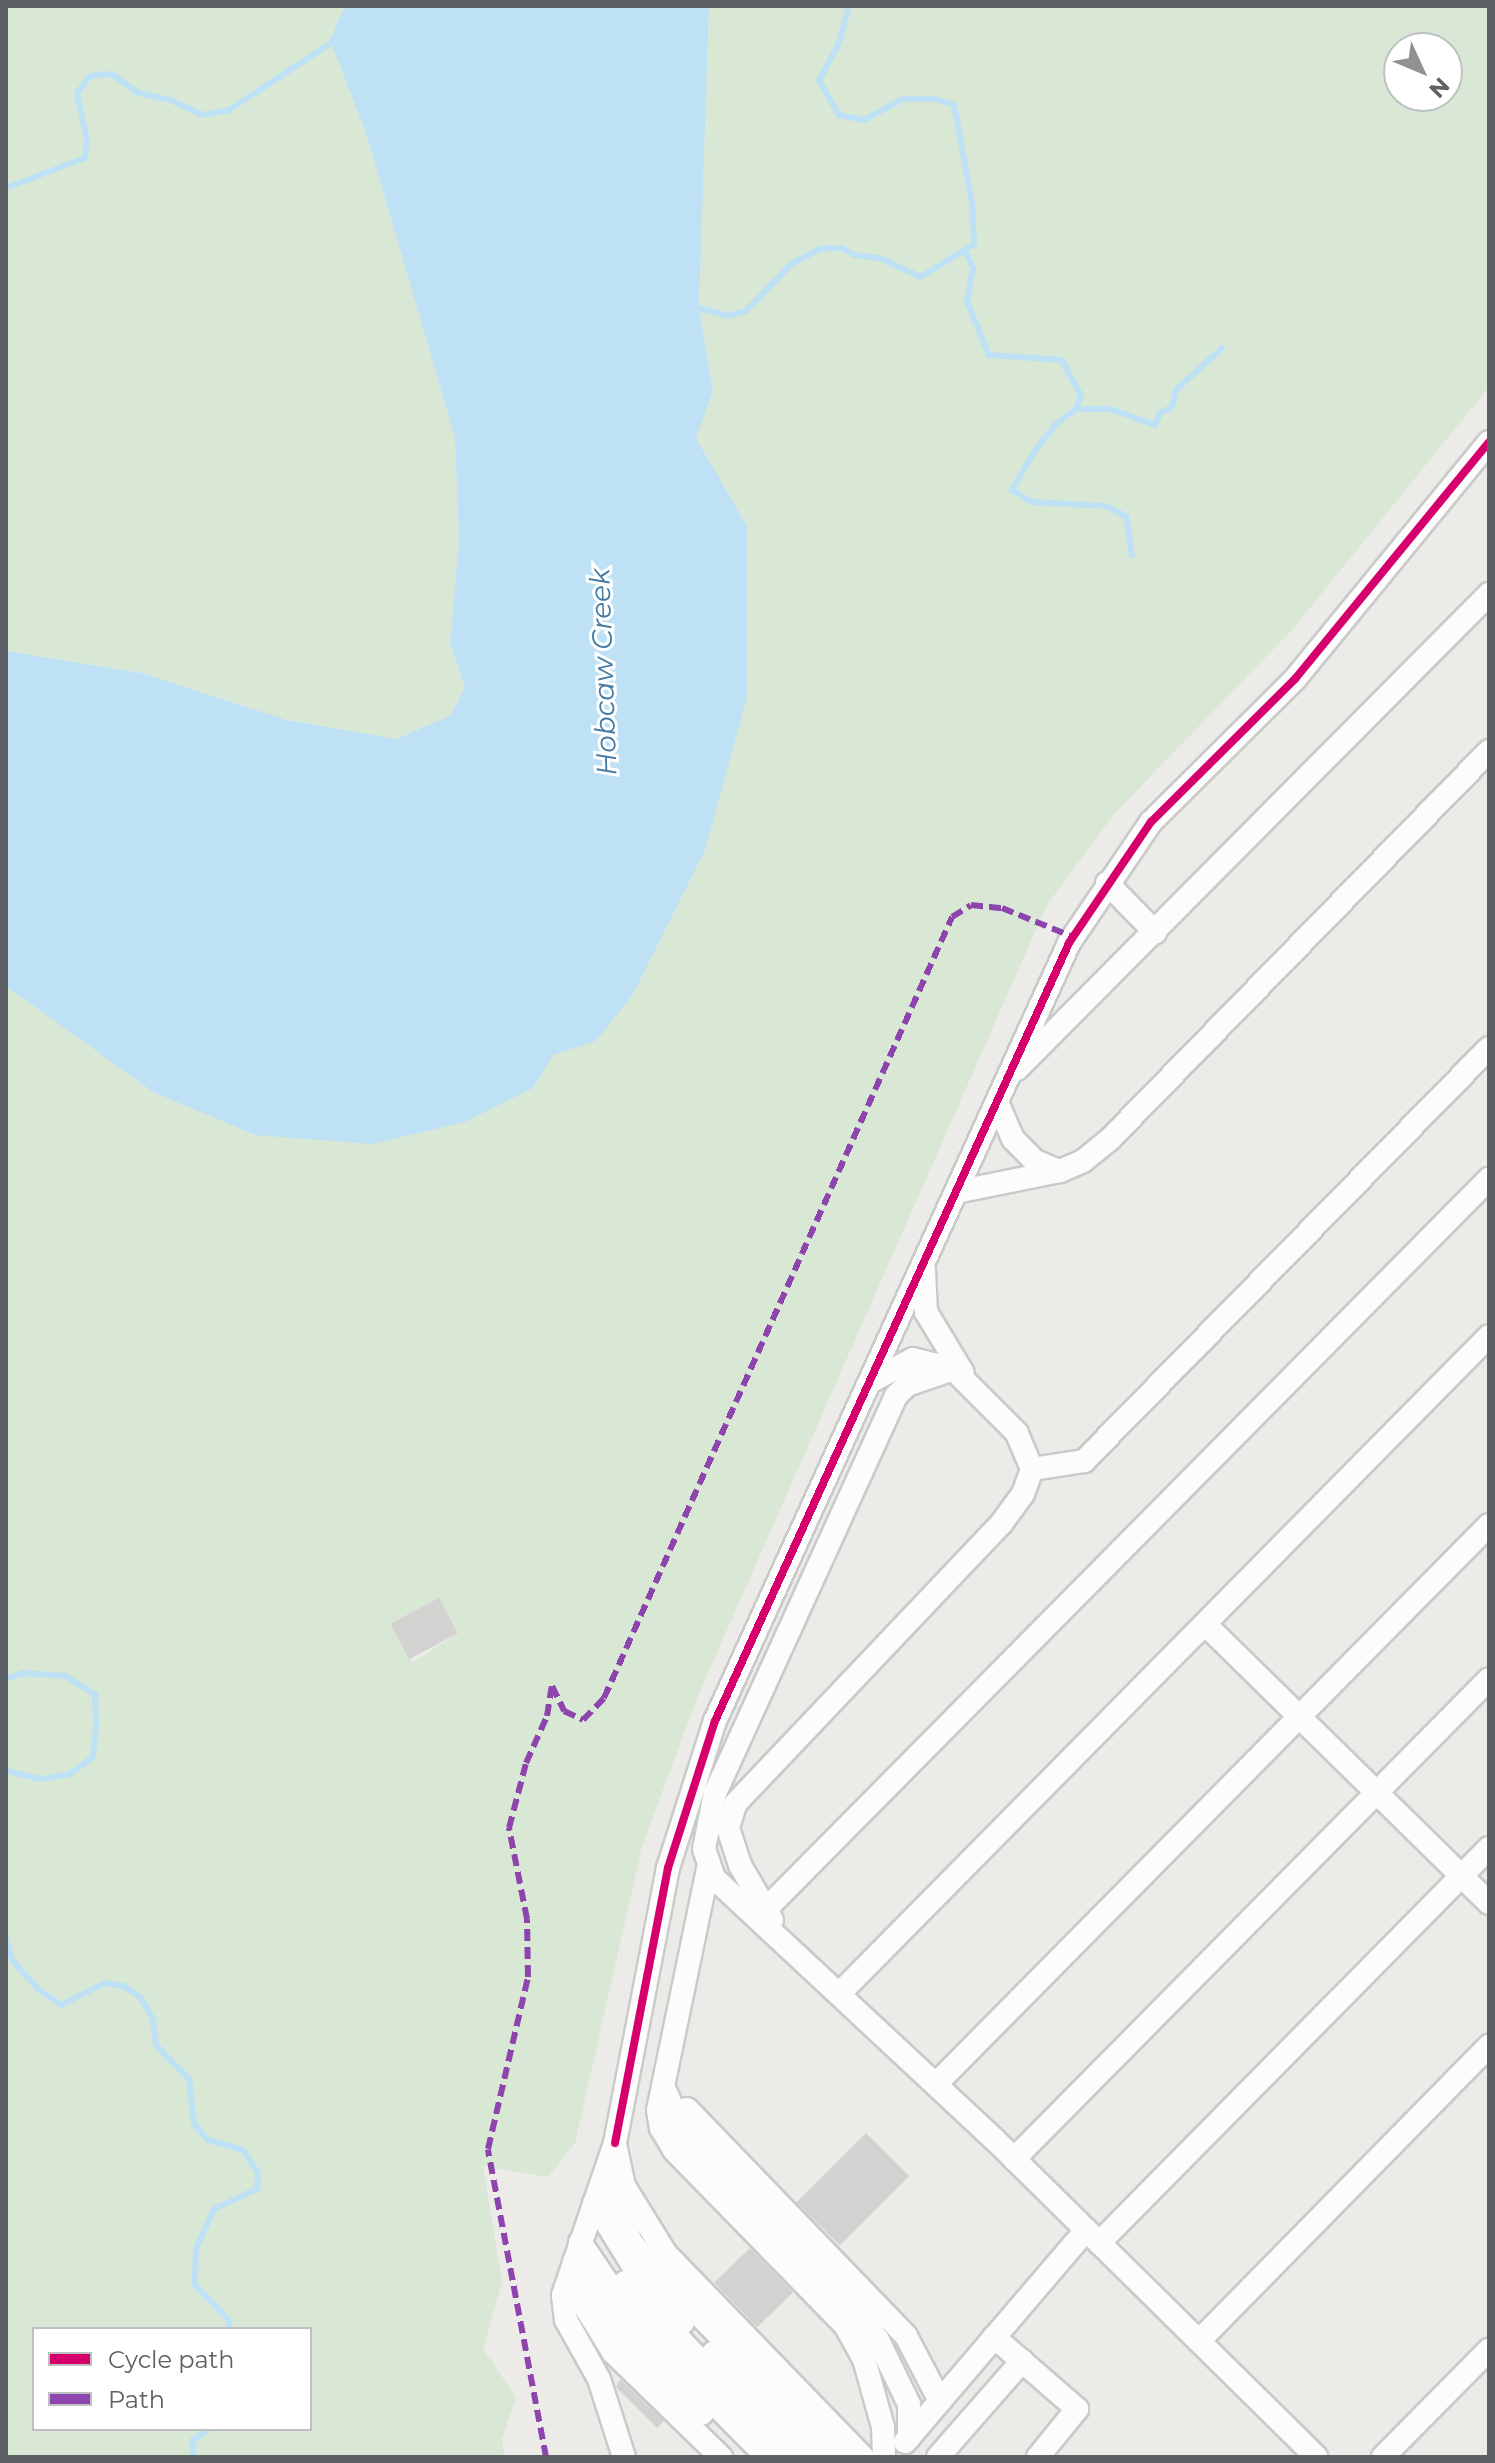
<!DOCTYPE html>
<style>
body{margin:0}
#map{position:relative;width:1495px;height:2463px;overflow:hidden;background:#edebe8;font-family:Montserrat,sans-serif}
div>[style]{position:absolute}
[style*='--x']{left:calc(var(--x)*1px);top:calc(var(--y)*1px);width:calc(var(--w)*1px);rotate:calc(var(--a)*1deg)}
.green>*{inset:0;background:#d8e8d4}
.water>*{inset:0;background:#bee1f5}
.stream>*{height:6px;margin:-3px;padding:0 3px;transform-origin:3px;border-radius:3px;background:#bee1f5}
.building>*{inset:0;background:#d3d2d1;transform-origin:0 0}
.roads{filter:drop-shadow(2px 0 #c9caca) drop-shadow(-2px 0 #c9caca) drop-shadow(0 2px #c9caca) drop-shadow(0 -2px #c9caca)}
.minor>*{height:22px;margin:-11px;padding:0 11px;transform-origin:11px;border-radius:11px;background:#fcfcfc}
.quiet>*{height:6px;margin-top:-3px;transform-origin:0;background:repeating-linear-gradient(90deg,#8e44ad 0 12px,transparent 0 18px)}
.cycleway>*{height:8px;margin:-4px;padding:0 4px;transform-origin:4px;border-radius:4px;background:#d6006c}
span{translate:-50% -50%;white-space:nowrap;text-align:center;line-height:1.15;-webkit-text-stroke:6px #fff;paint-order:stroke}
.water-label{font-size:28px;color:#447aa4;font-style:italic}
.frame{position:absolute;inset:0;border:8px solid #5d6165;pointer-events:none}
.legend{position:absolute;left:32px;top:2327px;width:280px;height:104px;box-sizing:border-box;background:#fff;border:2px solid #bec0c1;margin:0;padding:10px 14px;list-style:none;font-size:24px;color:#5d6165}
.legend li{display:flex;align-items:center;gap:16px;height:40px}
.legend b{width:40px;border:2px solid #bec0c1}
.north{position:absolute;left:1383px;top:32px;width:80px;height:80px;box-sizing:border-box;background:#fff;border:2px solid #bec0c1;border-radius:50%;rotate:134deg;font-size:22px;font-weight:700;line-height:32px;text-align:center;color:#5d6165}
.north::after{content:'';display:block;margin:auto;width:28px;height:36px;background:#8f9193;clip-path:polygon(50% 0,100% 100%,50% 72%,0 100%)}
</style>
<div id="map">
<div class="green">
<div style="clip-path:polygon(6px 6px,345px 6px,331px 40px,366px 133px,455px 438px,459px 540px,450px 644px,465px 686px,450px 716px,396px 739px,287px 720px,142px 673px,6px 651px)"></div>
<div style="clip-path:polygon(evenodd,709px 6px,1489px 6px,1489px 387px,1292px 630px,1114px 814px,1047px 905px,697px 1698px,642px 1847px,575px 2143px,548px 2177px,483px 2166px,502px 2282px,483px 2349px,516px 2397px,502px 2439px,505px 2457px,6px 2457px,6px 986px,153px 1092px,255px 1135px,533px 1088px,553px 1055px,596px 1041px,747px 526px,696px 438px,713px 391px,699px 308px,709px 6px,1399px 48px,1447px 48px,1447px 96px,1399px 96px,1399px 48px,709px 6px,439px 1599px,458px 1633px,412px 1663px,392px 1625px,439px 1599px,709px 6px,34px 2329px,310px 2329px,310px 2429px,34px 2429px,34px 2329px)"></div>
</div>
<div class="water">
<div style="clip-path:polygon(345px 6px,709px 6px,699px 308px,713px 391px,696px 438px,747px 526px,747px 697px,705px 850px,632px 996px,596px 1041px,553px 1055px,533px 1088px,465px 1122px,372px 1144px,255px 1135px,153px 1092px,6px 986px,6px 651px,142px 673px,287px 720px,396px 739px,450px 716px,465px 687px,450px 644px,459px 540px,455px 438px,366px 133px,330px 40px)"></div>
</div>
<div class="stream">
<div style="--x:6;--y:188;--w:85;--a:-20.8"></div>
<div style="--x:85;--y:158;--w:18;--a:-84"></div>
<div style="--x:87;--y:140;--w:48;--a:-102"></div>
<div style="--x:77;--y:93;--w:21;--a:-53"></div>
<div style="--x:90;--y:76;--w:22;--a:-5"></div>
<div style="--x:112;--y:74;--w:32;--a:36"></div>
<div style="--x:138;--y:93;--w:33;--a:12"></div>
<div style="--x:170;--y:100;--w:35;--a:25"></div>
<div style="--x:202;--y:115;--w:27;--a:-10"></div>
<div style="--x:229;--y:110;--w:129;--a:-33.3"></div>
<div style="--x:966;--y:253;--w:17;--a:65"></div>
<div style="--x:973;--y:268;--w:35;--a:100"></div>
<div style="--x:967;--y:302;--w:57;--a:67.5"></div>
<div style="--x:989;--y:355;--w:73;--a:3.9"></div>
<div style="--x:1062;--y:360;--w:40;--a:62"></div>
<div style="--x:1081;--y:395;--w:15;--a:110"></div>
<div style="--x:1076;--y:409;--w:25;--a:143"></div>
<div style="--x:1056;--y:424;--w:36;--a:128"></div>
<div style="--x:1034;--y:452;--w:44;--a:120.1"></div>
<div style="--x:1012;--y:490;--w:23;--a:31"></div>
<div style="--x:1032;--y:502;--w:74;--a:3.1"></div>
<div style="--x:1106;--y:506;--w:22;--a:27"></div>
<div style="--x:1126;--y:516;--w:40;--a:81.5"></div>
<div style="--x:699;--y:308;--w:30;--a:15"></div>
<div style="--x:728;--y:316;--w:19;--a:-16"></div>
<div style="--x:746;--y:311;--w:65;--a:-46.2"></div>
<div style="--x:791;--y:264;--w:33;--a:-27"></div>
<div style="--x:820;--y:249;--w:22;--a:-3"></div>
<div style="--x:842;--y:248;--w:14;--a:30"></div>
<div style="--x:854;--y:255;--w:26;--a:7"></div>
<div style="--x:880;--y:258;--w:45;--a:24.9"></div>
<div style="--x:921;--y:277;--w:62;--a:-31.9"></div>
<div style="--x:974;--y:244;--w:41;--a:-92.8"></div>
<div style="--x:972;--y:203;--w:100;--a:-100.4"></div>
<div style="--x:954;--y:105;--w:20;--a:-162"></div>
<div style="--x:935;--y:99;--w:32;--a:180"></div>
<div style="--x:903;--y:99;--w:44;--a:151.7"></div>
<div style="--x:864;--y:120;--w:25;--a:-169"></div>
<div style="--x:839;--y:115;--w:39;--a:-120"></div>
<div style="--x:819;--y:81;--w:43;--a:-62.2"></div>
<div style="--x:839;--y:43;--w:38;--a:-75"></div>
<div style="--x:1076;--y:409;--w:35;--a:0"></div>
<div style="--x:1111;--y:409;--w:47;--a:20"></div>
<div style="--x:1155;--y:425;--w:13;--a:-67"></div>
<div style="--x:1160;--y:413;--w:13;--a:-27"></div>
<div style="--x:1172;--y:407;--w:17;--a:-77"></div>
<div style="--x:1176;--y:390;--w:62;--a:-42.4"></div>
<div style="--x:6;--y:1679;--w:18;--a:-19"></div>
<div style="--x:23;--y:1673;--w:43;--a:4"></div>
<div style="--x:66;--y:1676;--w:35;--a:33"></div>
<div style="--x:95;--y:1695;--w:31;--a:88"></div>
<div style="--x:96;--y:1726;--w:31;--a:96"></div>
<div style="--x:93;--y:1757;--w:29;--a:144"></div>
<div style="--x:70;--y:1774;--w:29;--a:170"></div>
<div style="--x:41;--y:1779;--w:36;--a:-167"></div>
<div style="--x:6;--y:1938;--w:23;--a:75"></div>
<div style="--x:12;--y:1960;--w:39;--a:48"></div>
<div style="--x:38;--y:1989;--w:28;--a:35"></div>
<div style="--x:61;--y:2005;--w:49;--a:-26.6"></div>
<div style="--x:105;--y:1983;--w:19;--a:9"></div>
<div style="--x:124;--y:1986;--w:21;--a:35"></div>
<div style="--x:141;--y:1998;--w:25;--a:61"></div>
<div style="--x:153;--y:2020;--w:25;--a:83"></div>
<div style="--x:156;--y:2045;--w:47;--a:45.9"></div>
<div style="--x:189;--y:2079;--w:45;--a:83.7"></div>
<div style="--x:194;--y:2124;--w:21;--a:49"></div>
<div style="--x:208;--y:2140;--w:36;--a:16"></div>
<div style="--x:243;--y:2150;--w:27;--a:57"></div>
<div style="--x:258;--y:2173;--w:16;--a:94"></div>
<div style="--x:257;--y:2189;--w:47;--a:155.1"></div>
<div style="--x:214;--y:2209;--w:44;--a:114.2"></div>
<div style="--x:196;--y:2249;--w:36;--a:92"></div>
<div style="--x:195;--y:2285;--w:47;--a:45.9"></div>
<div style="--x:228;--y:2319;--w:10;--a:84"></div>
<div style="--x:194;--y:2457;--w:16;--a:-97"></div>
<div style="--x:192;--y:2441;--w:20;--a:-37"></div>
</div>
<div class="building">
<div style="left:439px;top:1598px;width:40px;height:55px;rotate:62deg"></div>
<div style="left:866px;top:2133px;width:61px;height:98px;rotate:45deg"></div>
<div style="left:750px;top:2248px;width:62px;height:50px;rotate:46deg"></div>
<div style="clip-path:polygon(620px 2379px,664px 2421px,657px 2428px,616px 2387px)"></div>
</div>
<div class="roads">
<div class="minor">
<div style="--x:1107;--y:883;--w:69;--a:45.6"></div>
<div style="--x:1017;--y:1069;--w:670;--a:-45.18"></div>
<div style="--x:997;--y:1102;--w:40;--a:66.6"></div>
<div style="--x:1013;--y:1139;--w:31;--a:45"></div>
<div style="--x:1035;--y:1161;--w:26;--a:23"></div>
<div style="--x:956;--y:1192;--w:106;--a:-11.4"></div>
<div style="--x:1060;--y:1171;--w:25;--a:-23"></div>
<div style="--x:1083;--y:1161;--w:36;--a:-39"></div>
<div style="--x:1111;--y:1138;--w:541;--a:-45.67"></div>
<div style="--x:924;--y:1270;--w:42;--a:87.3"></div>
<div style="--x:926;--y:1312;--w:71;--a:58.8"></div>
<div style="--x:953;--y:1369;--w:49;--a:160.8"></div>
<div style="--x:907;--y:1385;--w:16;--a:135"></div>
<div style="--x:896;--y:1396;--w:436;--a:114.5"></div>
<div style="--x:715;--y:1793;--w:57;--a:101.1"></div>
<div style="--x:704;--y:1849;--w:31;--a:71"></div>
<div style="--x:714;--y:1878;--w:384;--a:43"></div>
<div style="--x:995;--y:2140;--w:451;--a:44.6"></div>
<div style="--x:1032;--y:1469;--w:53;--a:-8.7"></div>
<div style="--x:1084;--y:1461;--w:578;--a:-45.56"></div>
<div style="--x:1205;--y:1624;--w:398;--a:44.5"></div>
<div style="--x:709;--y:1864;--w:251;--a:101.7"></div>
<div style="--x:658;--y:2110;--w:18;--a:81"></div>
<div style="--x:661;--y:2128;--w:26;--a:59"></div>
<div style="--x:674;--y:2150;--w:245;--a:45.7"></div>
<div style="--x:845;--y:2325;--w:39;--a:61"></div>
<div style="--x:864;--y:2359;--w:71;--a:74.4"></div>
<div style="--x:883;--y:2427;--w:30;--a:88"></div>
<div style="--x:765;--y:1910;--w:1029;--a:-45.28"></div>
<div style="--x:772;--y:1920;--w:64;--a:-120.2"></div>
<div style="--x:740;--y:1865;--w:40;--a:-108"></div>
<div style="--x:728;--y:1827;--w:25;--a:-72"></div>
<div style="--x:736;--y:1803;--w:385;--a:-46.5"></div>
<div style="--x:1001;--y:1524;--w:37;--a:-54"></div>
<div style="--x:1023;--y:1494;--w:27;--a:-70"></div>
<div style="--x:1032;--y:1469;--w:39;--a:-113"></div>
<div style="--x:1017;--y:1433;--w:91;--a:-135"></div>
<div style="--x:953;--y:1369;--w:41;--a:-166"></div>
<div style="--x:913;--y:1359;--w:49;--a:151.9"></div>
<div style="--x:840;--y:1993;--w:923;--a:-45.35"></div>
<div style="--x:936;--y:2084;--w:786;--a:-45.31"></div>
<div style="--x:663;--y:2086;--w:49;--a:66"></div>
<div style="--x:683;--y:2131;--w:240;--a:45.7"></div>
<div style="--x:851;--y:2303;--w:46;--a:53.9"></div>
<div style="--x:878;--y:2340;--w:71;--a:64.2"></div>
<div style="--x:909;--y:2404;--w:34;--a:90"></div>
<div style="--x:687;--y:2109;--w:315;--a:46"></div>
<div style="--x:906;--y:2336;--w:73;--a:62.4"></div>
<div style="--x:615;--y:2144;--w:43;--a:77.9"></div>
<div style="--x:624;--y:2186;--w:80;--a:58.3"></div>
<div style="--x:666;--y:2254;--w:283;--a:45.9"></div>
<div style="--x:1014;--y:2159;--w:675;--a:-45.3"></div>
<div style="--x:609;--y:2184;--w:62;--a:69.2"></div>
<div style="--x:631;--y:2242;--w:35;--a:50"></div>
<div style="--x:654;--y:2269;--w:264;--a:45.5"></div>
<div style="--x:594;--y:2203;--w:93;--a:58.2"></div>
<div style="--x:643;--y:2282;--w:57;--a:45.7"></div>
<div style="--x:580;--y:2242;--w:102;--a:55.8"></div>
<div style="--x:637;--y:2326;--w:185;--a:45.2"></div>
<div style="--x:1099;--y:2243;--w:555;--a:-45.36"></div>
<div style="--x:574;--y:2262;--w:96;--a:54.3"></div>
<div style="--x:630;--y:2340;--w:103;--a:45.4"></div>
<div style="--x:569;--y:2281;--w:84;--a:58.2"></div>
<div style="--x:613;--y:2352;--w:151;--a:44.2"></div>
<div style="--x:625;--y:2282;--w:243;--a:46.2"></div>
<div style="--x:994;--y:2337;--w:110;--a:40.9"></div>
<div style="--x:1077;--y:2409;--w:62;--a:129.1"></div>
<div style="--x:1199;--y:2341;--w:414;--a:-45.5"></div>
<div style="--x:713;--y:2353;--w:147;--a:45"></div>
<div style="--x:905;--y:2442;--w:279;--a:-49.5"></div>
<div style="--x:624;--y:2457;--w:82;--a:-107.8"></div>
<div style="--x:599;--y:2379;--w:68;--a:-119.2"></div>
<div style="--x:566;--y:2320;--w:25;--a:-97"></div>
<div style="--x:563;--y:2295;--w:161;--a:-71.1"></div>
<div style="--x:615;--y:2143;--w:280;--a:-79.1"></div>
<div style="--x:668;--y:1868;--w:154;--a:-72.3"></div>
<div style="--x:715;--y:1721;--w:855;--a:-65.53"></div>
<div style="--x:1069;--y:943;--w:146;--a:-55.9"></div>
<div style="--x:1151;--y:822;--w:203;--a:-44.8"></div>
<div style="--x:1295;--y:679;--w:306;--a:-50.7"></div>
<div style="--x:938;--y:2457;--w:128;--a:-48.8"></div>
<div style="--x:1383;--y:2457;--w:151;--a:-45.3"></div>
</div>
</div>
<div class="quiet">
<div style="--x:546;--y:2457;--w:313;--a:-100.7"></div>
<div style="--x:488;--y:2149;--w:177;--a:-76.9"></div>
<div style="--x:528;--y:1977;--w:58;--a:-91"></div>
<div style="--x:527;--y:1919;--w:93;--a:-101.2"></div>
<div style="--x:509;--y:1828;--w:67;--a:-75.3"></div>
<div style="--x:526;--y:1763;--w:51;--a:-65.9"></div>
<div style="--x:547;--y:1716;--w:30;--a:-81"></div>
<div style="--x:552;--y:1686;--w:28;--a:64"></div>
<div style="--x:564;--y:1711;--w:21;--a:25"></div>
<div style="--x:583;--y:1720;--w:30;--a:-46"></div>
<div style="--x:604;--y:1698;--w:855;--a:-65.98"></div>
<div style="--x:952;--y:917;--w:22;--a:-32"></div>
<div style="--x:971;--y:905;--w:31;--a:6"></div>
<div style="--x:1002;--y:908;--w:77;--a:22.2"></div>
</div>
<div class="cycleway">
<div style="--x:615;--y:2143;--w:280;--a:-79.1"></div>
<div style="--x:668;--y:1868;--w:154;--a:-72.3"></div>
<div style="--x:715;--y:1721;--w:855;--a:-65.53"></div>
<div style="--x:1069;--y:943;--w:146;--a:-55.9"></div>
<div style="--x:1151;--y:822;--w:203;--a:-44.8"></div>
<div style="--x:1295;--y:679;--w:306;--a:-50.7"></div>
</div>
<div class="water-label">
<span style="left:603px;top:672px;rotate:-92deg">Hobcaw Creek</span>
</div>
<div class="frame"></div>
<ul class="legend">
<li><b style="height:10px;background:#d6006c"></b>Cycle path</li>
<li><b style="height:10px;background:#8e44ad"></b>Path</li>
</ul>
<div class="north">N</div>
</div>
